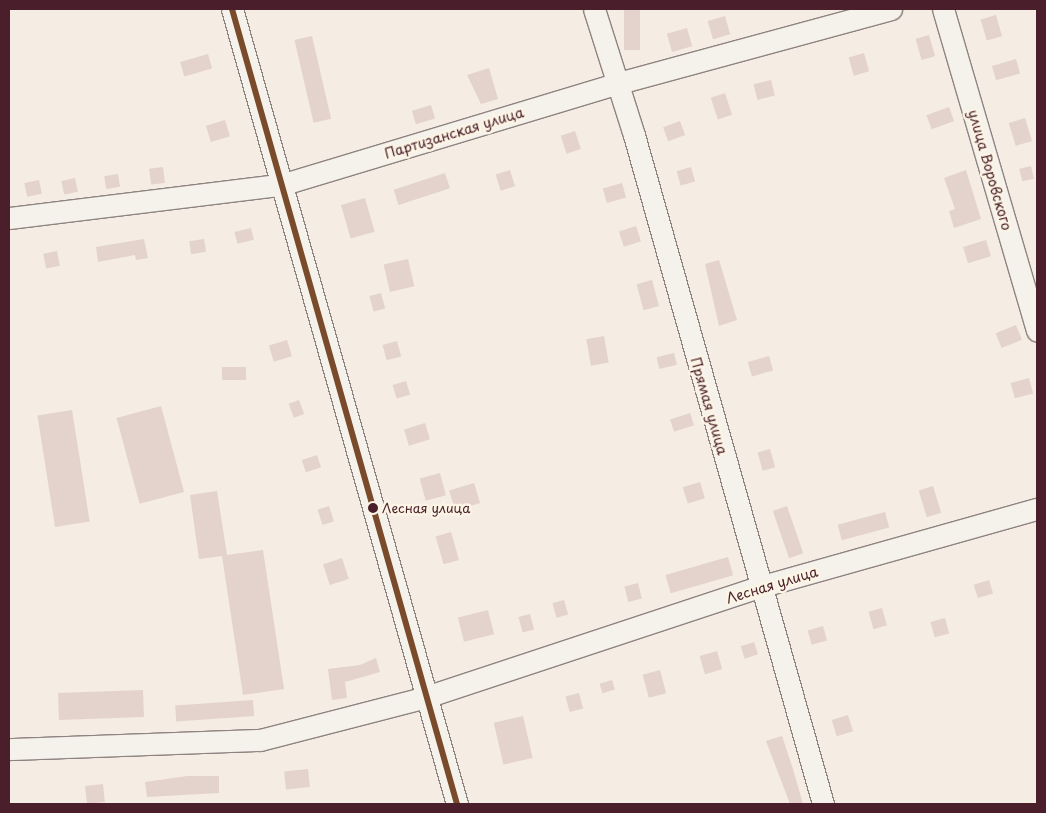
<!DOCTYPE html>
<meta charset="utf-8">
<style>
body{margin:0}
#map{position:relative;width:1046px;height:813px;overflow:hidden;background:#f5ece3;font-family:"Playpen Sans",sans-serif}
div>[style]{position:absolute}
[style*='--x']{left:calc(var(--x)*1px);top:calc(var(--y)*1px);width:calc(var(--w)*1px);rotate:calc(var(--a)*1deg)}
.building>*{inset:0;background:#e3d3cc;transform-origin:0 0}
.roads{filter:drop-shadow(1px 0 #8f8381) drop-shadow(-1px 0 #8f8381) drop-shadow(0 1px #8f8381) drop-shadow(0 -1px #8f8381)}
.minor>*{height:21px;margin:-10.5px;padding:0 10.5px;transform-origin:10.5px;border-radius:10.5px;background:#f5f1eb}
.bus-1>*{height:6px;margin:-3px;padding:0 3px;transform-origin:3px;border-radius:3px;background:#7a4b2a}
.dots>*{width:14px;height:14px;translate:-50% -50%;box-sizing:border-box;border:2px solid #fcf5e5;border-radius:50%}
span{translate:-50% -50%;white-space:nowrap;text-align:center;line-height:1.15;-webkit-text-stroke:5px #fcf5e5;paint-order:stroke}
.bus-label{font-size:13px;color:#4a1f2b}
.left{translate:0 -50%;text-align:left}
.street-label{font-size:14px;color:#4a1f2b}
.frame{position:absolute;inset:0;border:10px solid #4a1f2b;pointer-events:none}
</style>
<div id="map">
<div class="building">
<div style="left:624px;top:9px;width:16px;height:41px"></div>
<div style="left:996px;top:15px;width:22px;height:16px;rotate:74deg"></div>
<div style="left:725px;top:16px;width:19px;height:18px;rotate:74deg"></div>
<div style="left:687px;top:28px;width:19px;height:21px;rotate:74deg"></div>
<div style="left:929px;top:35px;width:22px;height:14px;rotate:74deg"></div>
<div style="left:312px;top:36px;width:85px;height:18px;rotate:77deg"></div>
<div style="left:864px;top:53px;width:19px;height:16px;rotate:74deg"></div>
<div style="left:208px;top:54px;width:15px;height:29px;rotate:74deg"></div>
<div style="left:1016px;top:59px;width:15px;height:25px;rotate:74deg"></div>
<div style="clip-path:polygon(489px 68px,498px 99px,481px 104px,467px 75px)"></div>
<div style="left:771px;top:80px;width:16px;height:18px;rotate:76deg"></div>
<div style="left:725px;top:93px;width:23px;height:15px;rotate:72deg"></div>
<div style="left:431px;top:105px;width:14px;height:20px;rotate:73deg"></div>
<div style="left:949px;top:107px;width:15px;height:24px;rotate:70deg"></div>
<div style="left:1025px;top:118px;width:24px;height:17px;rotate:73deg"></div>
<div style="left:225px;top:120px;width:17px;height:20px;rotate:73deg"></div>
<div style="left:680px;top:121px;width:15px;height:18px;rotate:70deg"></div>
<div style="left:575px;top:131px;width:19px;height:15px;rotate:72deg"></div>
<div style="left:1031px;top:166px;width:13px;height:12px;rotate:77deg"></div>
<div style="left:163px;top:167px;width:16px;height:14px;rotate:83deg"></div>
<div style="left:691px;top:167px;width:15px;height:15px;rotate:74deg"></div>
<div style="left:510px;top:170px;width:17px;height:15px;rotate:73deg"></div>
<div style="clip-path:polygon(966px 170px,981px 219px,954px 228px,949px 211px,955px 209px,944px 178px)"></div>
<div style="left:445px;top:173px;width:16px;height:54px;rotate:72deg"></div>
<div style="left:118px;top:174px;width:13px;height:14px;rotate:81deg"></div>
<div style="left:75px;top:178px;width:14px;height:14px;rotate:78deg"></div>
<div style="left:39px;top:180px;width:14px;height:15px;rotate:78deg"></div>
<div style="left:622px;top:183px;width:15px;height:20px;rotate:74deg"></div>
<div style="left:365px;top:198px;width:35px;height:25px;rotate:74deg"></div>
<div style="left:636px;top:226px;width:16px;height:18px;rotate:72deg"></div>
<div style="left:251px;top:228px;width:12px;height:17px;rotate:76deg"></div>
<div style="clip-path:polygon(144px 239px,148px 258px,136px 260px,135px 255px,98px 262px,96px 247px)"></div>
<div style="left:204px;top:239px;width:13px;height:15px;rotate:81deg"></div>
<div style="left:986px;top:240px;width:17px;height:24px;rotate:73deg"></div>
<div style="left:57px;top:251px;width:15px;height:14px;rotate:79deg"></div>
<div style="left:408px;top:259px;width:28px;height:25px;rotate:77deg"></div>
<div style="clip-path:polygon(719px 260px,737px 320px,719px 326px,705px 264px)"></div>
<div style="left:652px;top:280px;width:27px;height:16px;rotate:75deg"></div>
<div style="left:381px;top:293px;width:16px;height:12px;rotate:75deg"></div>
<div style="left:1016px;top:325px;width:16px;height:22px;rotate:68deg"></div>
<div style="left:604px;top:336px;width:27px;height:18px;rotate:80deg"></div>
<div style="left:287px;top:340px;width:17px;height:19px;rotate:73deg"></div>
<div style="left:397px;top:341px;width:16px;height:15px;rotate:75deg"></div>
<div style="left:674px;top:353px;width:12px;height:18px;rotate:76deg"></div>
<div style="left:769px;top:356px;width:15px;height:22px;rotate:74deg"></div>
<div style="left:246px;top:367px;width:13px;height:24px;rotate:90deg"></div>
<div style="left:1029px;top:378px;width:16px;height:19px;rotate:75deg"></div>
<div style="left:406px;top:381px;width:14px;height:14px;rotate:73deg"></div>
<div style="left:299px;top:400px;width:15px;height:11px;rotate:70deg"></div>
<div style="left:161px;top:406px;width:89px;height:46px;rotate:75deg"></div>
<div style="left:72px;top:410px;width:113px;height:35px;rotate:81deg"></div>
<div style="left:690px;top:413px;width:13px;height:21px;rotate:72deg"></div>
<div style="left:425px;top:423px;width:17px;height:22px;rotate:73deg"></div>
<div style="left:770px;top:449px;width:19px;height:13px;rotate:74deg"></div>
<div style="left:317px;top:455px;width:13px;height:16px;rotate:72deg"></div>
<div style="left:440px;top:473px;width:23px;height:21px;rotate:75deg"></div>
<div style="left:700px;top:482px;width:17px;height:18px;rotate:73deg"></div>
<div style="left:474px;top:483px;width:21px;height:26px;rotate:73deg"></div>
<div style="left:933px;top:486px;width:28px;height:15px;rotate:73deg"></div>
<div style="clip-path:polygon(217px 491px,227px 555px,263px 550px,284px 689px,243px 695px,222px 556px,199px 559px,190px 495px)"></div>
<div style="left:329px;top:506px;width:16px;height:12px;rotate:72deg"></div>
<div style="left:787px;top:506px;width:50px;height:15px;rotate:71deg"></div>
<div style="left:885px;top:512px;width:16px;height:49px;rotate:75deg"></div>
<div style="left:451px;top:532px;width:29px;height:16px;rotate:74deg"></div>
<div style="left:728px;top:557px;width:19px;height:65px;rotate:74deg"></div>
<div style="left:342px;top:558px;width:22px;height:20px;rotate:72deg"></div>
<div style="left:989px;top:580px;width:14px;height:16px;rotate:73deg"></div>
<div style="left:638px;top:583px;width:16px;height:14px;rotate:76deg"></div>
<div style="left:564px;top:600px;width:15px;height:12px;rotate:74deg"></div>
<div style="left:882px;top:608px;width:18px;height:14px;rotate:74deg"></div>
<div style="left:488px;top:610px;width:25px;height:31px;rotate:76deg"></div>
<div style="left:530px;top:614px;width:16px;height:12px;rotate:75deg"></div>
<div style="left:945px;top:618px;width:16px;height:15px;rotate:75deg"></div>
<div style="left:823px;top:626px;width:15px;height:16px;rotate:74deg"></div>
<div style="left:754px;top:642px;width:13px;height:14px;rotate:72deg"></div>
<div style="left:717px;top:651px;width:19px;height:18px;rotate:74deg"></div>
<div style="clip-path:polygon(376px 658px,380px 672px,345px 682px,347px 698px,332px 700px,328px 669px,360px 665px)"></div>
<div style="left:660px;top:670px;width:24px;height:18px;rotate:75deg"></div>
<div style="left:612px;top:680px;width:10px;height:13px;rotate:73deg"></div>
<div style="left:143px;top:690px;width:27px;height:85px;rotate:88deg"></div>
<div style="left:579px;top:693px;width:16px;height:14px;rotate:75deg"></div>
<div style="left:253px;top:700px;width:16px;height:78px;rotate:86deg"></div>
<div style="left:848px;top:715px;width:17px;height:17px;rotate:73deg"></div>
<div style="left:523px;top:716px;width:43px;height:30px;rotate:77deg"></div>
<div style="clip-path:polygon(782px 736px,793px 769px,803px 804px,790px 804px,766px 741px)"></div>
<div style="left:308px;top:769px;width:18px;height:24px;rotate:84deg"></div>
<div style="clip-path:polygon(187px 776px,219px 776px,219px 793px,147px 797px,145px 782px)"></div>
<div style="left:103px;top:784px;width:18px;height:18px;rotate:84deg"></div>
</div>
<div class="roads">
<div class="minor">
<div style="--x:232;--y:9;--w:826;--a:74.2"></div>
<div style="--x:594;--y:9;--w:132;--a:72.4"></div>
<div style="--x:634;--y:135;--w:695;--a:74.22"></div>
<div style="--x:943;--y:9;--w:335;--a:73.7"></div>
<div style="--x:9;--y:218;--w:277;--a:-7"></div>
<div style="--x:284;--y:184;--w:346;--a:-16.8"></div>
<div style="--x:615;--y:84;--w:286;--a:-15.2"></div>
<div style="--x:9;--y:749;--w:251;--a:-2.1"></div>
<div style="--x:260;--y:740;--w:171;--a:-14.5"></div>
<div style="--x:426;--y:697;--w:351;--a:-18.3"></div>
<div style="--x:759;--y:587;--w:289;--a:-15.7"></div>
</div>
</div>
<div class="bus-1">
<div style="--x:232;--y:9;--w:826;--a:74.2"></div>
</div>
<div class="dots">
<div style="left:373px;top:508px;background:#4a1f2b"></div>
</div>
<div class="bus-label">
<span class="left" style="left:382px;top:508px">Лесная улица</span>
</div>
<div class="street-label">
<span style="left:454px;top:133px;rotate:-17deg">Партизанская улица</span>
<span style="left:990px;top:170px;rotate:74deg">улица Воровского</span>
<span style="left:709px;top:406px;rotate:74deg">Прямая улица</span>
<span style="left:772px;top:585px;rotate:-17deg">Лесная улица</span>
</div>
<div class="frame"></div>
</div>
